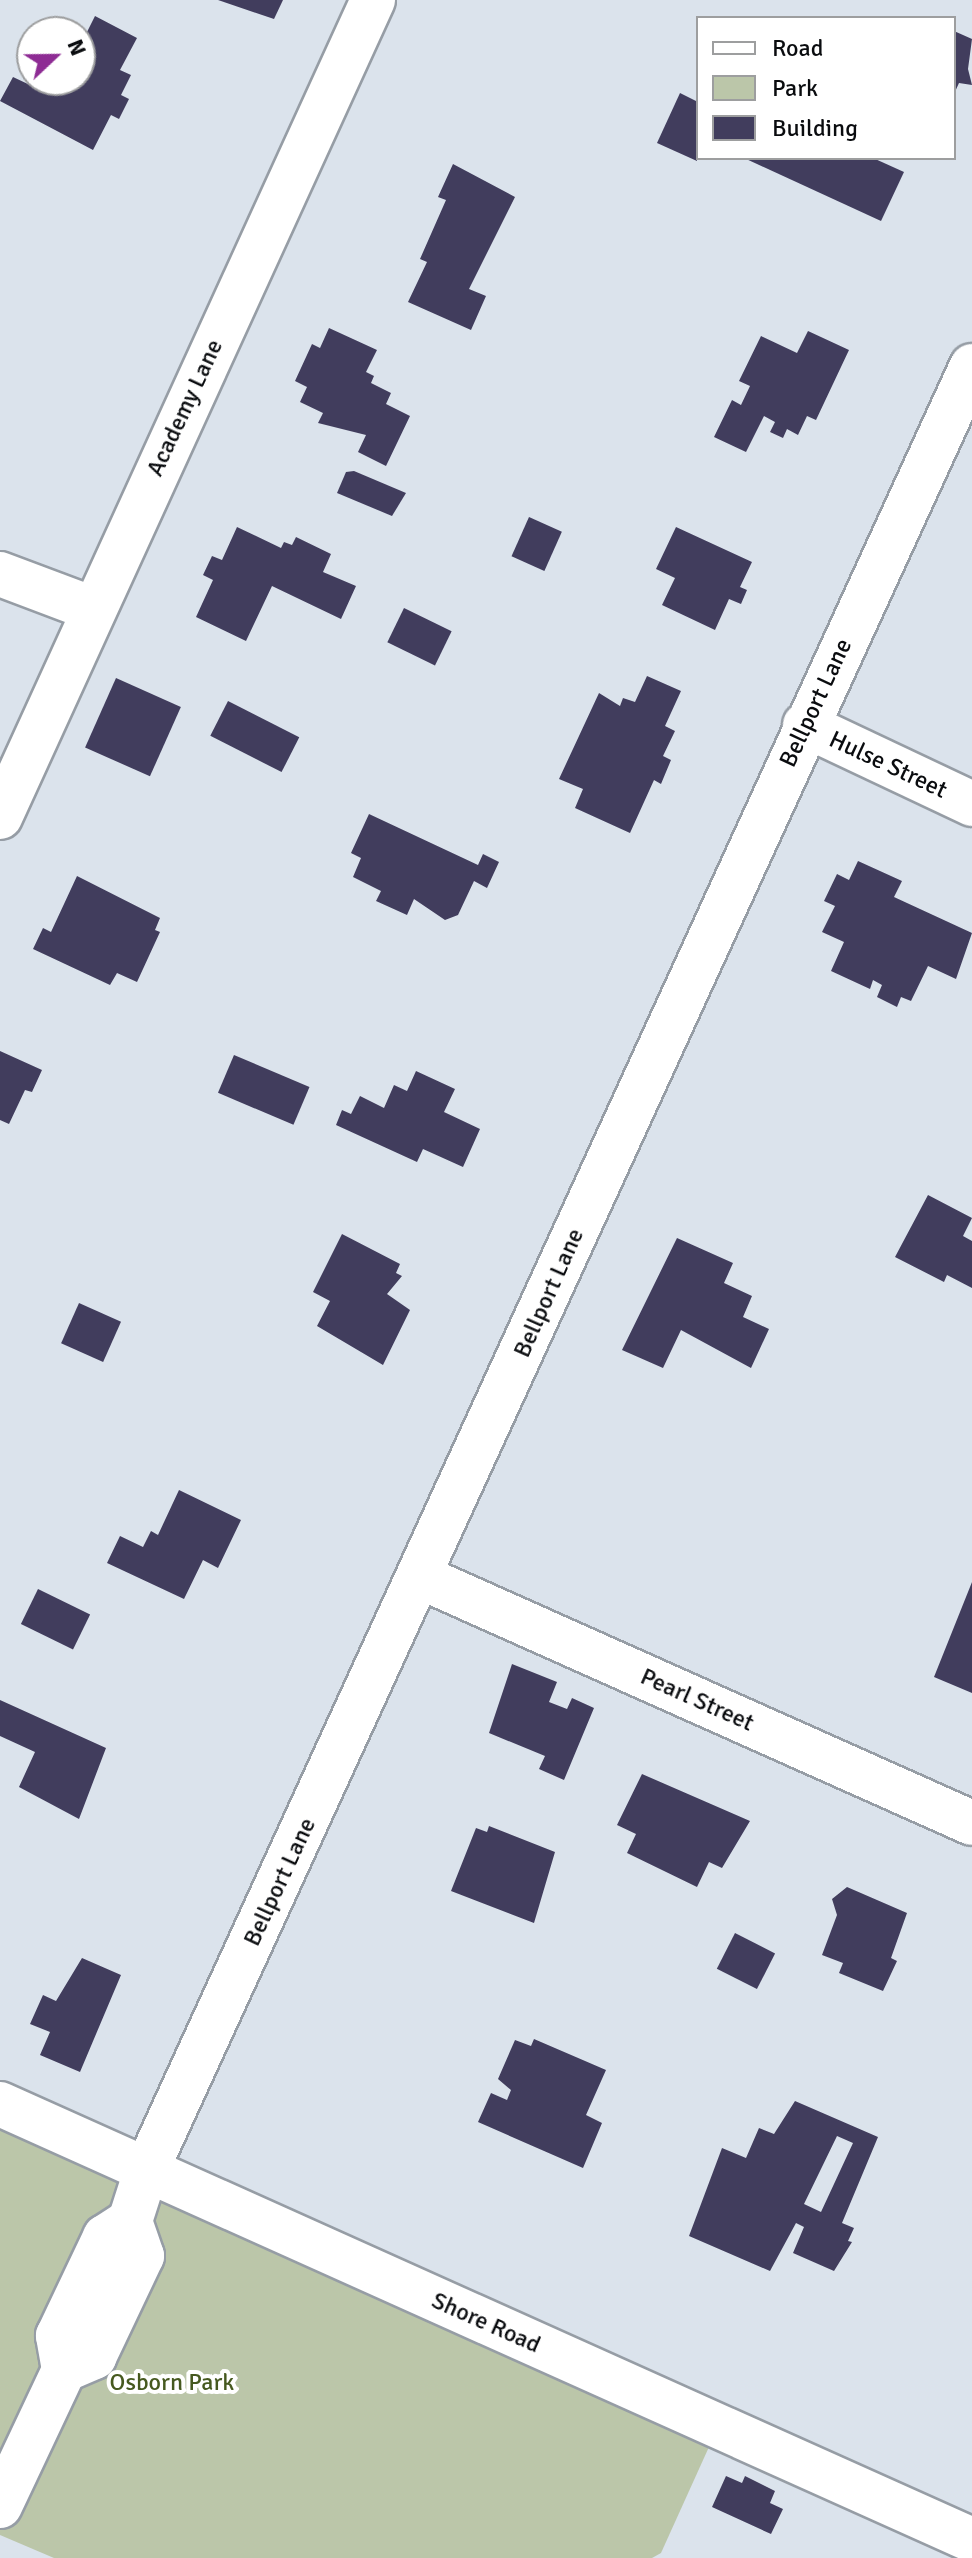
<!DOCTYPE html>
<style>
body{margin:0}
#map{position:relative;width:972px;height:2558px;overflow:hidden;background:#dbe3ec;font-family:Signika,sans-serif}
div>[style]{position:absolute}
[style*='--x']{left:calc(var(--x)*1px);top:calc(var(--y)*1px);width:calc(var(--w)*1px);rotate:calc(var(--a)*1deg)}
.green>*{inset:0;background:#bbc6a9}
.building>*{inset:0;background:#413d5d;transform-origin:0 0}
.roads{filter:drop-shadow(2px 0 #969da5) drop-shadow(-2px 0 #969da5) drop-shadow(0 2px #969da5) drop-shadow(0 -2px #969da5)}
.minor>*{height:44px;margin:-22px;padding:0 22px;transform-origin:22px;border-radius:22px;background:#fff}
span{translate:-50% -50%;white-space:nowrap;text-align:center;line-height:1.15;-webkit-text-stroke:8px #fff;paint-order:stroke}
.street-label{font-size:24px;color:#0a0c0f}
.park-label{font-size:24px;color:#46591f}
.legend{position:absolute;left:696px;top:16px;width:260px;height:144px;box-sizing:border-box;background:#fff;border:2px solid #9d9e9f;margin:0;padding:10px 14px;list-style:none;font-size:24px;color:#0a0c0f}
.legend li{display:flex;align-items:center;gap:16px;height:40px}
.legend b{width:40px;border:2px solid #9d9e9f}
.north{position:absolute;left:16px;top:16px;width:80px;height:80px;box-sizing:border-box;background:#fff;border:2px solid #9d9e9f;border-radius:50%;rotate:68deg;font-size:22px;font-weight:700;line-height:32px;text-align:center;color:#0a0c0f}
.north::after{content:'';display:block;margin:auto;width:28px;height:36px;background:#8e2c94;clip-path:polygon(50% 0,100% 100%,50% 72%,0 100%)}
</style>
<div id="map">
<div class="green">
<div style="clip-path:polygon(0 2122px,718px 2427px,661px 2553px,652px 2558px,54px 2558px,0 2535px)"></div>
</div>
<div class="building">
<div style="clip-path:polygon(218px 0,283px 0,274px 19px)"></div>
<div style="clip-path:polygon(95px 16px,137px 38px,120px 70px,131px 75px,121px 95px,129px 99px,119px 119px,111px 115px,93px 150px,0 101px,13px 77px,30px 85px,33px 80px,80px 80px,80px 46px)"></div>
<div style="clip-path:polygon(954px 31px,972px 39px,968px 69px,972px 85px,959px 83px,954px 94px)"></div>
<div style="clip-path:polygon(680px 93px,698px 102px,697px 161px,657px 143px)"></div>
<div style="clip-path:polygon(744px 158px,873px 158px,904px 172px,881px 221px)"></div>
<div style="clip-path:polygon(453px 164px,515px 197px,469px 289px,486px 296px,471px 330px,408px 302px,427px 262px,420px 259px,446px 200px,438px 197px)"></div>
<div style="clip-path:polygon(329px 328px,377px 350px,366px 372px,374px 376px,371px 383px,391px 393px,386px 404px,410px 416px,386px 466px,358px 452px,366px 435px,318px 423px,323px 413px,300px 402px,307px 387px,295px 381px,312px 344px,320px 348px)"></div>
<div style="clip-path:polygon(808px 331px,849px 350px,816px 420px,807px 416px,798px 435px,787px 429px,783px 438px,770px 432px,775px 422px,764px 416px,746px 452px,714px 437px,732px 400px,741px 405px,750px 386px,739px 381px,761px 336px,797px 353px)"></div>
<div style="clip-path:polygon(354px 471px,406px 493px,392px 516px,337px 493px,346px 472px)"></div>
<div style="left:529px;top:517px;width:36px;height:43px;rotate:24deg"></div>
<div style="clip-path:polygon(237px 527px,281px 548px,284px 542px,292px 545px,296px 537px,331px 554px,323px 572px,356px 586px,341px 619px,272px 586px,246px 641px,196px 617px,213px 580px,203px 575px,212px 556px,222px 560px)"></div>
<div style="clip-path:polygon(676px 527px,752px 562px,740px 587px,747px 590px,741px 604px,729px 599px,715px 630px,662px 605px,675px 578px,656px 569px)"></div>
<div style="left:404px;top:608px;width:53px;height:38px;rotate:26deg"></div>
<div style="clip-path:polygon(647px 676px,681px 691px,665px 726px,675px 731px,663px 756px,671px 760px,661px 784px,654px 780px,630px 833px,575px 808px,583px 789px,559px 779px,599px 693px,620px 706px,623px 698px,635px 702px)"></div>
<div style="left:116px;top:678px;width:71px;height:76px;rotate:24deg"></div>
<div style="left:228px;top:701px;width:80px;height:39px;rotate:27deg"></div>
<div style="clip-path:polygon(369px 814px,478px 865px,483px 854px,499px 862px,487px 888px,474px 881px,458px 915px,445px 920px,414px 899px,407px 915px,376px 901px,381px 891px,353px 877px,361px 858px,351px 853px)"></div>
<div style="clip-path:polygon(858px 861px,902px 881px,894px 897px,972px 933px,956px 979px,928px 966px,911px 1001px,901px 997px,897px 1007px,877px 997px,882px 985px,873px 980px,870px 989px,831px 971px,844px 942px,822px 932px,835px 906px,824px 901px,837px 874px,849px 880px)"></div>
<div style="clip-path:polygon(77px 876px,160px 918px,155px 930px,160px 932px,137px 982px,117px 973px,110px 985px,33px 949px,43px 928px,51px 932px)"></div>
<div style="clip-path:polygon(0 1051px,42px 1070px,32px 1092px,25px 1090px,9px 1124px,0 1120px)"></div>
<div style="left:234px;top:1055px;width:82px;height:41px;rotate:23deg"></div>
<div style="clip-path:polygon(416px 1071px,455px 1089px,444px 1112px,480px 1129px,463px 1167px,423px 1149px,417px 1162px,336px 1125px,342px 1110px,351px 1114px,360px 1096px,384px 1108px,394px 1085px,407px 1091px)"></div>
<div style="clip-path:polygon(928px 1195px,972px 1218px,963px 1236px,972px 1241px,972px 1288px,947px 1275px,944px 1282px,895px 1257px)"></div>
<div style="clip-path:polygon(342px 1234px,400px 1264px,396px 1273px,402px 1276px,387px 1294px,410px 1310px,383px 1365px,317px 1326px,330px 1301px,313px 1292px)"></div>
<div style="clip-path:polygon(677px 1238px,733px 1263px,724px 1283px,752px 1296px,743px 1317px,769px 1329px,751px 1368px,681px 1330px,663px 1368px,622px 1350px)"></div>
<div style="left:79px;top:1303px;width:46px;height:44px;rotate:24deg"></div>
<div style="clip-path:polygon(179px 1490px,241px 1520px,218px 1568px,203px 1560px,184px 1599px,107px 1563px,120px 1536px,143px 1547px,151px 1531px,158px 1535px)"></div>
<div style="clip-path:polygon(972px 1582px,972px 1693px,934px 1677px)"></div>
<div style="left:38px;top:1589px;width:58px;height:39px;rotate:26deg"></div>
<div style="clip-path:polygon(512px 1664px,557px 1682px,549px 1702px,567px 1709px,572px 1698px,594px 1708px,564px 1780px,539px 1769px,545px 1756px,489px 1733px)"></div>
<div style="clip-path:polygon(0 1700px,106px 1748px,79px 1819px,19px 1787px,35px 1752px,0 1736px)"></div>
<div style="clip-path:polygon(642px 1774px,750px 1821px,722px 1868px,709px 1862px,697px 1887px,627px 1853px,636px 1834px,617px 1825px)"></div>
<div style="clip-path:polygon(489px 1826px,555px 1852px,534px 1923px,451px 1891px,476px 1828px,487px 1832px)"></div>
<div style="clip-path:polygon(847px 1887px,907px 1913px,891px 1958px,897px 1961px,883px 1991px,839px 1973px,843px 1963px,822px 1955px,837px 1915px,832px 1899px)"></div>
<div style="left:735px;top:1933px;width:45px;height:40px;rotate:27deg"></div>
<div style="clip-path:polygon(82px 1958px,121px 1975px,80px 2072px,40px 2055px,50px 2032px,30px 2024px,43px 1995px,56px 2001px)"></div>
<div style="clip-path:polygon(534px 2039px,606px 2070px,586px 2115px,602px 2123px,583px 2168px,478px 2122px,491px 2093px,507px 2100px,511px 2090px,498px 2079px,515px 2040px,531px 2046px)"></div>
<div style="clip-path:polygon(evenodd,795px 2101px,878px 2137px,842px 2223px,854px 2228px,848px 2241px,852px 2242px,834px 2271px,793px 2253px,804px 2227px,796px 2223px,770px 2271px,689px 2236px,722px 2148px,746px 2158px,759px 2128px,774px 2134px,795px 2101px,837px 2136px,853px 2143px,821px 2212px,804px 2204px,837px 2136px)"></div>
<div style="clip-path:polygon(726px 2476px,742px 2483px,745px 2476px,775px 2491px,770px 2503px,783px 2509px,771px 2534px,712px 2507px)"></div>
</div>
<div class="roads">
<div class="minor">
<div style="--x:0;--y:574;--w:99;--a:20.6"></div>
<div style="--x:805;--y:725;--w:185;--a:25.3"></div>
<div style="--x:0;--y:817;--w:898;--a:-65.46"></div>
<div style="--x:421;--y:1577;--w:603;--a:24.06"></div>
<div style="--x:0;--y:2104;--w:1065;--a:24.16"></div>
<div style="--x:64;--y:2370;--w:33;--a:-23"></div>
<div style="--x:94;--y:2357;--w:112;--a:-64.6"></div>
<div style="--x:142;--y:2256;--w:37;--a:-109"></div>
<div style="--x:130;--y:2221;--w:52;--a:-72.3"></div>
<div style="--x:146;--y:2171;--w:1985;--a:-65.41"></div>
<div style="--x:0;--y:2506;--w:150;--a:-64.8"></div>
<div style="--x:64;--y:2370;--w:35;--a:-100"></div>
<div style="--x:58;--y:2336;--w:110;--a:-64.6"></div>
<div style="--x:105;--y:2237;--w:30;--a:-33"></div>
</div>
</div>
<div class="street-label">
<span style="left:185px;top:408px;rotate:-65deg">Academy Lane</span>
<span style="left:816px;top:703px;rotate:-65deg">Bellport Lane</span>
<span style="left:888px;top:765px;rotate:25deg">Hulse Street</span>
<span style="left:549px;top:1293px;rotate:-66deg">Bellport Lane</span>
<span style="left:697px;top:1700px;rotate:24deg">Pearl Street</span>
<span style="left:280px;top:1882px;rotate:-65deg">Bellport Lane</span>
<span style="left:486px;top:2323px;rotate:24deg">Shore Road</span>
</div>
<div class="park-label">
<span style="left:172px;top:2383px">Osborn Park</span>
</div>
<ul class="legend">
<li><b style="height:10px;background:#fff"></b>Road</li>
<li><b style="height:22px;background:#bbc6a9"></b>Park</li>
<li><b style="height:22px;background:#413d5d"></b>Building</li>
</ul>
<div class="north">N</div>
</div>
